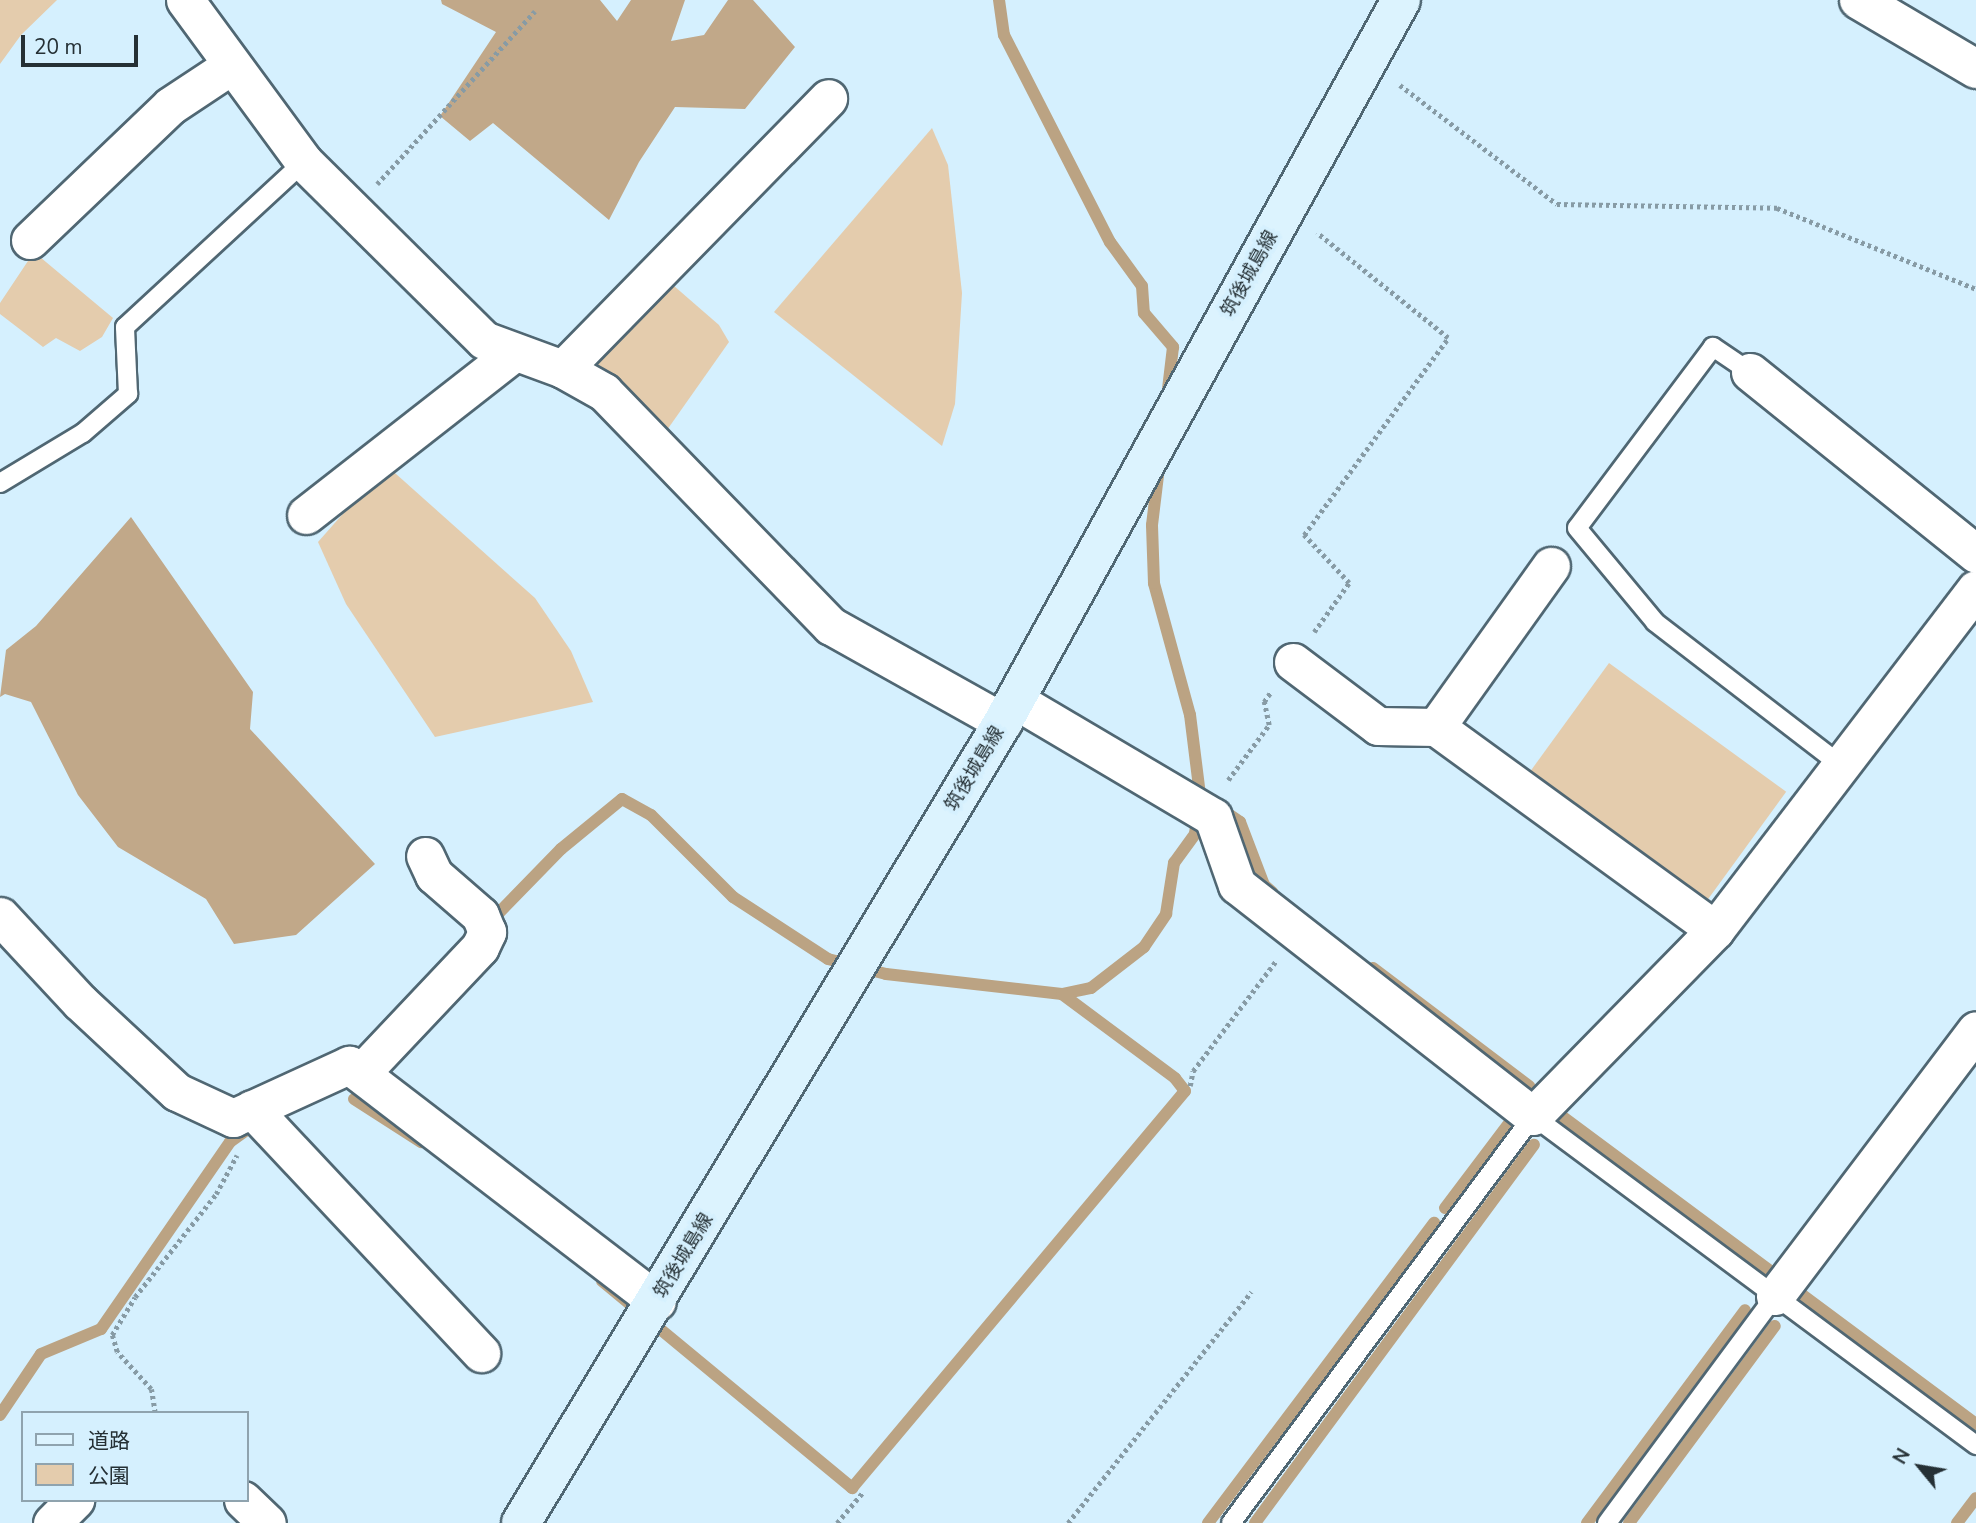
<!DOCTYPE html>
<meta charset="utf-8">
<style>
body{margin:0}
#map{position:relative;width:1976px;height:1523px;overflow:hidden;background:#d5f0fe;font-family:"Nunito Sans","Noto Sans JP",sans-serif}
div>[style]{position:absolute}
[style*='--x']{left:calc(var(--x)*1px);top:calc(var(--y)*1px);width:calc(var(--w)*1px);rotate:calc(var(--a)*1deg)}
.green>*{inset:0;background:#e4ccad;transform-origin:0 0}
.forest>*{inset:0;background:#c1a889}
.stream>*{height:12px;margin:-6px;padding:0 6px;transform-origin:6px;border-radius:6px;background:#bba383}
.path>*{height:4.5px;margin-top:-2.25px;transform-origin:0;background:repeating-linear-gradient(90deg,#879ba5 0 3.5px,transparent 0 7px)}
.roads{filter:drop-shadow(2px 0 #506773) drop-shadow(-2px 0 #506773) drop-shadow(0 2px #506773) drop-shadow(0 -2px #506773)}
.service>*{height:18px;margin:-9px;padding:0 9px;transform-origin:9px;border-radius:9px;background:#fff}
.minor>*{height:37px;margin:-18.5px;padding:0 18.5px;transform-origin:18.5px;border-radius:18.5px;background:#fff}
.tertiary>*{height:38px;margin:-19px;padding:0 19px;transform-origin:19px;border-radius:19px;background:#fff}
.secondary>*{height:38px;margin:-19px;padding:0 19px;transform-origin:19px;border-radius:19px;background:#dcf3fe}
span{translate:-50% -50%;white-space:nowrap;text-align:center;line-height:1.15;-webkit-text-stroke:7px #d5f0fe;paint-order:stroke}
.street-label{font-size:19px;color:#253035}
.legend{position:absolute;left:21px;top:1411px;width:228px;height:91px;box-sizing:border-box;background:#d5f0fe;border:2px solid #8fa3ae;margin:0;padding:9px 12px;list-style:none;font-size:21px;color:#253035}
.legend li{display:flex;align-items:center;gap:14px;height:35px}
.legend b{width:35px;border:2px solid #8fa3ae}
.north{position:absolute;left:1885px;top:1432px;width:70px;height:70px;-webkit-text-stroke:5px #d5f0fe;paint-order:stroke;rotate:300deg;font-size:19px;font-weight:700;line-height:28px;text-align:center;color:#253035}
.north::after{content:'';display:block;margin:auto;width:24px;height:32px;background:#253035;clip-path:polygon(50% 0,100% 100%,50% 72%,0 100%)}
.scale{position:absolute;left:21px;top:35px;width:117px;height:32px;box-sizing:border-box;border:4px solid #253035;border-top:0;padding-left:9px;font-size:21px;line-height:24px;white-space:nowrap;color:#253035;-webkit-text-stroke:5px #d5f0fe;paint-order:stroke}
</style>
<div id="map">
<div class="green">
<div style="clip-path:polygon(0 0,57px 0,21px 35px,0 64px)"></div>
<div style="clip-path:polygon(932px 128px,948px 165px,962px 293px,955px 404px,942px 446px,774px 312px)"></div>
<div style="clip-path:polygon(34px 252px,113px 318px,102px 337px,80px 351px,56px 338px,43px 347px,0 314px,0 303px)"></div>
<div style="clip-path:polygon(666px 279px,719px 325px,729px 342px,667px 430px,585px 364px)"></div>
<div style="clip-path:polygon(386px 465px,535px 598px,571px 651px,593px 702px,435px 737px,346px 604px,318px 542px)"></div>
<div style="left:1609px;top:663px;width:219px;height:142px;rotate:36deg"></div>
</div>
<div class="forest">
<div style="clip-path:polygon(441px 0,600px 0,617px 21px,631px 0,685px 0,671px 41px,704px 35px,728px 0,753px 0,795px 47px,745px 109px,675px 107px,639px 162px,609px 220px,493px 123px,470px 141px,440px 116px,496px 32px,442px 4px)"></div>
<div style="clip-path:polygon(131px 517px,253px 692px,250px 729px,375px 864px,296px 935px,234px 944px,206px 899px,118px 847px,78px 795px,31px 702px,5px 694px,0 697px,6px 650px,36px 626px)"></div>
</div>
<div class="stream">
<div style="--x:999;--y:0;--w:35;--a:82"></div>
<div style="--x:1004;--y:35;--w:233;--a:62.9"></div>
<div style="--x:1110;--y:242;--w:54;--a:54"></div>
<div style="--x:1142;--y:286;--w:27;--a:86"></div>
<div style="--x:1144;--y:313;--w:45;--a:49.5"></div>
<div style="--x:1173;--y:347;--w:50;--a:96.8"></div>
<div style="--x:1221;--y:809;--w:23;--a:34"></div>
<div style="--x:1240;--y:822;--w:67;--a:69.1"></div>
<div style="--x:1264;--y:885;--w:11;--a:41"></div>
<div style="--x:488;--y:924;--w:105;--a:-45.8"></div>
<div style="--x:561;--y:849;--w:79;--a:-39.3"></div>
<div style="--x:622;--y:799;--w:33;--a:29"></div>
<div style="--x:651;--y:815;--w:116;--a:45"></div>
<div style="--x:733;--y:897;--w:113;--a:33.1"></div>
<div style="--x:828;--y:959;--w:60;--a:14.5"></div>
<div style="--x:886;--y:974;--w:177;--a:6.5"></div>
<div style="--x:1062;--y:994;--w:30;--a:-12"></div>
<div style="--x:1091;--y:988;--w:67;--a:-37.7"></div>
<div style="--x:1144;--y:947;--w:40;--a:-56"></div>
<div style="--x:1166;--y:914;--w:52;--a:-81.1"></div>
<div style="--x:1174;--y:863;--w:36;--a:-54"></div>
<div style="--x:1195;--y:834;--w:39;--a:-83"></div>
<div style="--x:1200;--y:795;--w:81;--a:-97.1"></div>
<div style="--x:1190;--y:715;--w:137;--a:-105.3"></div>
<div style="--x:1154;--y:583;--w:58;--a:-92"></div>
<div style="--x:1152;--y:525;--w:58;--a:-83.1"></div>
<div style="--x:1373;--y:968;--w:196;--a:37.1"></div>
<div style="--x:354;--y:1099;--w:80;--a:32.7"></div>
<div style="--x:1559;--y:1114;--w:520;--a:36.63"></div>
<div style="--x:1445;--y:1208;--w:108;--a:-52.9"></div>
<div style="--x:602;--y:1281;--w:325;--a:39.6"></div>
<div style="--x:852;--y:1488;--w:518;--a:-50.01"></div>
<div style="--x:1185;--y:1091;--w:16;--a:-128"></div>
<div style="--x:1175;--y:1078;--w:141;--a:-143.4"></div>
<div style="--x:0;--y:1415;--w:73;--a:-56.1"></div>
<div style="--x:41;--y:1354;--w:65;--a:-22.6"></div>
<div style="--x:101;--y:1329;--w:227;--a:-55.4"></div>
<div style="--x:230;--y:1142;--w:27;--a:-36"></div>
<div style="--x:1208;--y:1523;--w:376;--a:-53"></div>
<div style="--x:1255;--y:1523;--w:470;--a:-53.6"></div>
<div style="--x:1587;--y:1523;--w:265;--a:-53.4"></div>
<div style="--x:1629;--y:1523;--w:245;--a:-53.5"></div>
<div style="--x:1957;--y:1523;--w:31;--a:-53"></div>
</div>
<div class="path">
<div style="--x:1400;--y:85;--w:197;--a:37.2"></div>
<div style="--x:1557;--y:204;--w:220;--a:1"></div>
<div style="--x:1777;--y:208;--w:215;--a:22.1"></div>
<div style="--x:377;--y:184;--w:234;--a:-47.6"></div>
<div style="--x:1314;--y:632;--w:60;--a:-54.5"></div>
<div style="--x:1349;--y:583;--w:66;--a:-133.2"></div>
<div style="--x:1304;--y:535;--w:244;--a:-53.8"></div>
<div style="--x:1448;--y:338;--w:168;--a:-141.3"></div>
<div style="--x:1228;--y:780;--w:69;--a:-53.3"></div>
<div style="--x:1269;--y:725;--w:24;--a:-102"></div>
<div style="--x:1264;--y:702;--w:11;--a:-56"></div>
<div style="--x:1190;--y:1086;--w:15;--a:-79"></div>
<div style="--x:1193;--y:1071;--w:138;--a:-53"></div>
<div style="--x:155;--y:1413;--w:24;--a:-99"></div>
<div style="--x:151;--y:1389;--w:50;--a:-132.6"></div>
<div style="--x:117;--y:1352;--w:18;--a:-106"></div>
<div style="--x:112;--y:1335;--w:44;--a:-58.8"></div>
<div style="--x:135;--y:1297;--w:131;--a:-51.8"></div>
<div style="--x:216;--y:1194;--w:44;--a:-61.7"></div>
<div style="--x:837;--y:1523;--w:39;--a:-50"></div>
<div style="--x:1068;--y:1523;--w:295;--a:-51.6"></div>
</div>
<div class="roads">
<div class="service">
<div style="--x:1750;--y:372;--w:45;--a:-146"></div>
<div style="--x:1713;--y:347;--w:226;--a:126.9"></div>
<div style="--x:1577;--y:528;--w:122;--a:50.3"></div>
<div style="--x:1655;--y:622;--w:235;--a:37.6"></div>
<div style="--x:0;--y:483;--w:97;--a:-31.1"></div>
<div style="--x:83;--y:433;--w:60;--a:-40.9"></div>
<div style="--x:128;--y:394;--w:67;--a:-92.6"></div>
<div style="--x:125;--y:327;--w:243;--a:-42.7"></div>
<div style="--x:1231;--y:1523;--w:507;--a:-53.42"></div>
<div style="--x:1533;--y:1116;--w:552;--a:36.6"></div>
<div style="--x:1607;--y:1523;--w:282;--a:-53.5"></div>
</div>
<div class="minor">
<div style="--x:185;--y:0;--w:201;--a:53.7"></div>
<div style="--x:304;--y:162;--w:253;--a:44.7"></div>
<div style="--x:484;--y:340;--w:84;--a:20.2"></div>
<div style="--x:563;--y:369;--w:47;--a:29.3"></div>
<div style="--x:604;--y:392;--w:326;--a:45.9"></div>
<div style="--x:831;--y:626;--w:197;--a:29.2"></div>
<div style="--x:30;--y:240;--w:194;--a:-43.7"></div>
<div style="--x:170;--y:106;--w:74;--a:-33.5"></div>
<div style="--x:563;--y:369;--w:379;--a:-45.6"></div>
<div style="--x:1750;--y:372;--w:290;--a:38.8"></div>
<div style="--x:306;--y:515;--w:263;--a:-38"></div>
<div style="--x:1293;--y:662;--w:106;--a:37"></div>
<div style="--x:1378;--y:726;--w:58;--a:1"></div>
<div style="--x:1436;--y:727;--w:345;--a:36"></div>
<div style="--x:1015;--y:700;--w:230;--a:30.6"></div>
<div style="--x:1213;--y:817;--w:72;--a:70.6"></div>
<div style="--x:1237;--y:885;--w:375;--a:38"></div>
<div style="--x:1533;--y:1116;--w:260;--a:-45.6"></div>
<div style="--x:1715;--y:930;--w:429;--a:-52.6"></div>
<div style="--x:1436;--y:727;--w:198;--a:-54.5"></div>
<div style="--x:0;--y:916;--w:117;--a:47.1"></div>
<div style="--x:80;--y:1002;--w:132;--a:42.9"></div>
<div style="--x:177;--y:1092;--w:62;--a:24.9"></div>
<div style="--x:233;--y:1118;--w:128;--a:-24.6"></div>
<div style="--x:349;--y:1065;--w:388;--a:37.5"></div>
<div style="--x:361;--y:1073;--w:173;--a:-46.6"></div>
<div style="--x:480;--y:947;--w:17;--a:-65"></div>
<div style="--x:487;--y:932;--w:18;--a:-112"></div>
<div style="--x:480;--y:915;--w:61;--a:-139"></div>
<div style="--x:434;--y:875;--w:21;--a:-115"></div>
<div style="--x:252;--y:1109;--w:335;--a:46.8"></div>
<div style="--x:1775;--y:1296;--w:333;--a:-52.9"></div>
<div style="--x:243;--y:1500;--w:33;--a:44"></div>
<div style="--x:52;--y:1523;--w:33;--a:-45"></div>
</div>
<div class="tertiary">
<div style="--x:1859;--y:0;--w:136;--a:30.5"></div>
</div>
<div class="secondary">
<div style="--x:521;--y:1523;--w:935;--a:-58.96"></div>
<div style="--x:1003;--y:722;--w:824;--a:-61.13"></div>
</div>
</div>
<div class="street-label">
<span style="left:1250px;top:274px;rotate:-61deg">筑後城島線</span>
<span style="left:975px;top:769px;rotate:-59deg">筑後城島線</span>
<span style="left:684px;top:1256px;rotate:-59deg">筑後城島線</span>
</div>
<ul class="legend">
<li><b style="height:9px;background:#dcf3fe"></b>道路</li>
<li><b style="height:19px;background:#e4ccad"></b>公園</li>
</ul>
<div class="north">N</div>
<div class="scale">20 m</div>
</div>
